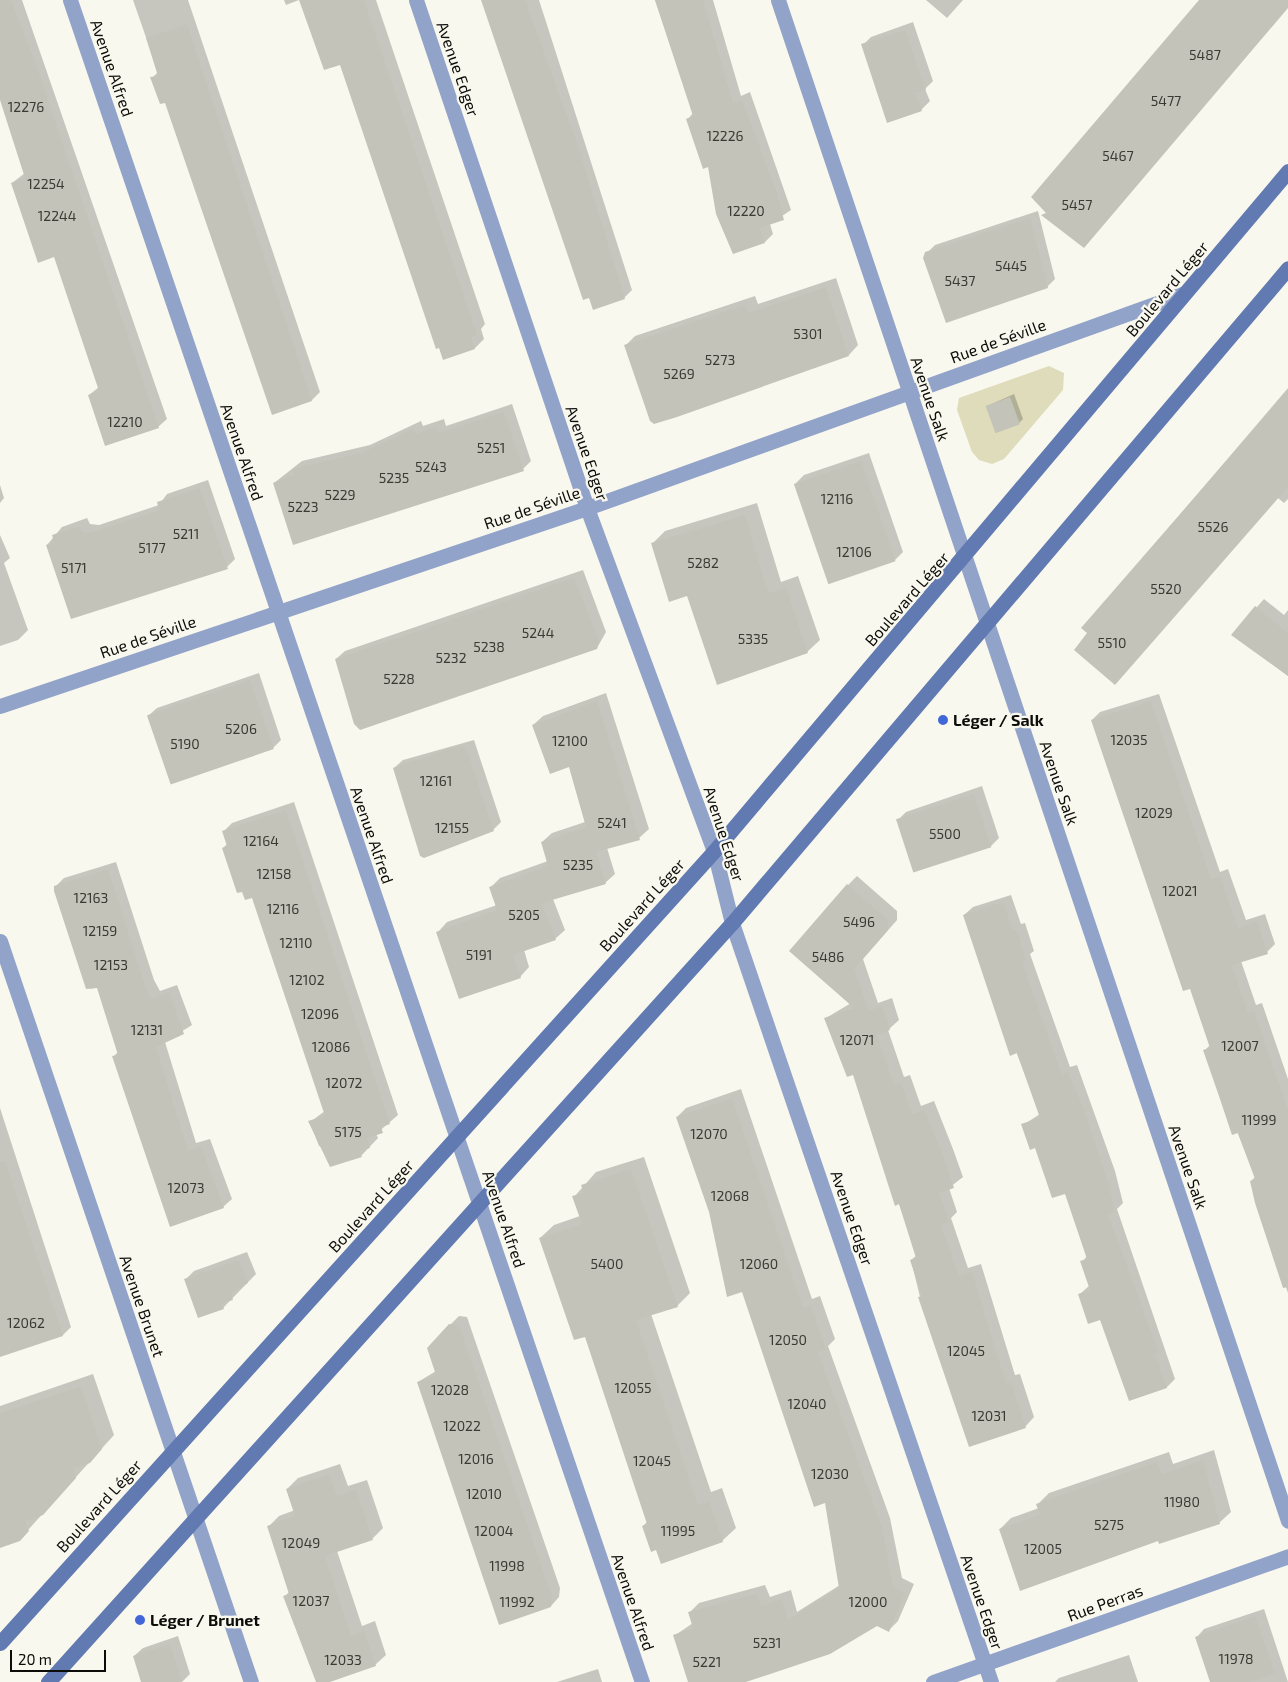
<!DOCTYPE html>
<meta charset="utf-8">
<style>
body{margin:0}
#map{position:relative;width:1288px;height:1682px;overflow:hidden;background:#f9f8ee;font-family:"Exo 2",sans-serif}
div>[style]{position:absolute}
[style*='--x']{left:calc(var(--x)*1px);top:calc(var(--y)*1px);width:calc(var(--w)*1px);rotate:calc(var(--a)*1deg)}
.green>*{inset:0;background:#dedcba}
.shadow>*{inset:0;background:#0003}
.building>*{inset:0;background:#c4c3b9;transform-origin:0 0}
.street>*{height:15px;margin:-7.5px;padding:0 7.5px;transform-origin:7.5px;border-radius:7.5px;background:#92a3ca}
.secondary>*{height:15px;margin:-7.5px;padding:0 7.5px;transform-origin:7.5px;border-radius:7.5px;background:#627ab2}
.dots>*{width:14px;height:14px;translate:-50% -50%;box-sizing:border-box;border:2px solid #f9f8ee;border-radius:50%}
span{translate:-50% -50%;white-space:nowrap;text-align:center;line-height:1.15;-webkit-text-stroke:4.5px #f9f8ee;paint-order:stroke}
.number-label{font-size:14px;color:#3a3a35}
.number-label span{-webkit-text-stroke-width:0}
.street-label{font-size:16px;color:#0c0c09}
.poi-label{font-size:16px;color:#0c0c09;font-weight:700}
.left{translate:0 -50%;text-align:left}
.scale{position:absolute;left:10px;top:1650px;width:96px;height:22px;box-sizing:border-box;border:2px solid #0c0c09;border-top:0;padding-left:6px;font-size:15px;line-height:18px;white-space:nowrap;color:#0c0c09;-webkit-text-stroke:4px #f9f8ee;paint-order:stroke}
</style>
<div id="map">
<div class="green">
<div style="clip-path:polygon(1049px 366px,1064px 373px,1063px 390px,1004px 459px,992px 464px,979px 460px,972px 452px,957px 410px,959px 398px)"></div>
</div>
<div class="shadow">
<div style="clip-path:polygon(0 0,22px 0,167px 419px,158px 427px,89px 395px,99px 387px,55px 256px,12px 183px,25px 173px,0 89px)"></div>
<div style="clip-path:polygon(133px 0,188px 0,320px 392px,312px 400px,272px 413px,166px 101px,152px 78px,158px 72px)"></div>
<div style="clip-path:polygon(284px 0,299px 0,286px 5px)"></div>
<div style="clip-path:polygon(300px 0,376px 0,485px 324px,481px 329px,484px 339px,475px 348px,444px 358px,340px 63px)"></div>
<div style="clip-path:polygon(483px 0,539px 0,632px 290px,624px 298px)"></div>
<div style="clip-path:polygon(655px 0,713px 0,741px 96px,750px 92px,791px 210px,770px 224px,773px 234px,765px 242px,733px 252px,709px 165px,688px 119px,693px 113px)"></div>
<div style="clip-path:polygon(926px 0,963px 0,947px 18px)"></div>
<div style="clip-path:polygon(913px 22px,933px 81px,925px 89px,930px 101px,921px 110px,863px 45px,871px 37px)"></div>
<div style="clip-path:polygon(1038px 211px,1055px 279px,1047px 287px,927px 253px,935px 245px)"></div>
<div style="clip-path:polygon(836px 278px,858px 345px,849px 355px,626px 345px,635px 336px,755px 296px,758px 304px)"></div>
<div style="clip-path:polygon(1288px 388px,1288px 499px,1284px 503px,1278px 498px,1089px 633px,1083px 628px)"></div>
<div style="clip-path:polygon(1014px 394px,1023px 419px,1019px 423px,987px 406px)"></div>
<div style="clip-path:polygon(512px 404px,531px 461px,523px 469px,274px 483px,302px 461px,370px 445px,421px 421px,423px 426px,444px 419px,446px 426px)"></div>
<div style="clip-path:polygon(869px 453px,903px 552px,895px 560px,796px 483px,804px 475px)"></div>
<div style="clip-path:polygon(208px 480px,235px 559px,227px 567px,47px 545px,62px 527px,87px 518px,90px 524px,99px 525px,159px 505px,167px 494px)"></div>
<div style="clip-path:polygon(0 485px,4px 498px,0 503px)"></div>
<div style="clip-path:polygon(757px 503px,781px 582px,798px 576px,820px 640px,807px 652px,688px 594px,653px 543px,665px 531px)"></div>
<div style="clip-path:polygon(0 535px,10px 558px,4px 563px,28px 630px,18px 640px,0 646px)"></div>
<div style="clip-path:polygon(583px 570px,606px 632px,597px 648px,336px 659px,345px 651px)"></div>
<div style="clip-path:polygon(1264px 599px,1284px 615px,1288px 610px,1288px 676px,1233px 634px)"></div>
<div style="clip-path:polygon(259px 673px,281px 740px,273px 748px,148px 716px,157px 708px)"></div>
<div style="clip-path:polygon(606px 693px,649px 829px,639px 838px,607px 848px,615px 874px,605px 883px,553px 899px,565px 930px,555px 939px,524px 950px,529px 967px,520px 977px,438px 932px,447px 922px,497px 905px,491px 887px,500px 878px,548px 861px,542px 842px,552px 833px,585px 822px,569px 766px,533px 725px,543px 716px)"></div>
<div style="clip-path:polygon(1159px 694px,1220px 872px,1228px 869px,1246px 920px,1265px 914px,1275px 944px,1267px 952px,1241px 961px,1256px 1005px,1262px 1003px,1288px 1079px,1288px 1293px,1256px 1202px,1251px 1181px,1255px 1177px,1205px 1050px,1210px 1045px,1190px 987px,1092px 720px,1100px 712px)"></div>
<div style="clip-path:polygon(474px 740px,501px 822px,493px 830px,394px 768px,403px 760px)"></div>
<div style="clip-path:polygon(982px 786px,999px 838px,991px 846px,914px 869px,898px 820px,906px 812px)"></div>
<div style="clip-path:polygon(294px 802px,398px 1115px,376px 1134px,378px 1138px,361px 1156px,319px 1146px,310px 1122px,325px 1111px,253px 897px,223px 848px,228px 843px,224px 831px,232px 823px)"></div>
<div style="clip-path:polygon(116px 862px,154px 980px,160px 991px,177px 985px,192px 1025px,165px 1042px,196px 1143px,210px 1139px,232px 1199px,223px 1207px,113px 1057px,118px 1052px,98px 987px,90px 989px,56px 886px,64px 878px)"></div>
<div style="clip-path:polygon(857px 876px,897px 911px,897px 920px,863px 959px,878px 1003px,892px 998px,899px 1020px,888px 1030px,904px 1077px,910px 1075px,921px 1106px,934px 1101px,953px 1149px,963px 1177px,949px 1188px,957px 1212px,951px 1218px,968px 1268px,981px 1264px,1015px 1375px,1020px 1374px,1034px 1417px,1025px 1427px,920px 1297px,911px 1260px,917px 1255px,853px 1073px,826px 1018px,851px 1003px,848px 885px)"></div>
<div style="clip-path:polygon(1011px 895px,1021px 924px,1025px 923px,1034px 951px,1030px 954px,1070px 1067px,1077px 1065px,1115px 1171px,1123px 1203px,1117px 1209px,1175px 1379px,1167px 1387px,1130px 1400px,1101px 1319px,1080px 1294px,1090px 1285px,1082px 1262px,1087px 1256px,1066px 1192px,1023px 1125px,1040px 1114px,964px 915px,973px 907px)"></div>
<div style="clip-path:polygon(741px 1089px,812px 1299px,820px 1296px,835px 1339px,828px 1346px,890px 1518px,902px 1578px,914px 1584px,898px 1621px,889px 1630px,877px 1625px,742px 1682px,690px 1682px,674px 1636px,693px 1623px,689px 1613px,699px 1603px,765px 1585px,770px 1597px,791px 1590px,797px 1612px,840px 1585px,826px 1502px,677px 1117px,686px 1108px)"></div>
<div style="clip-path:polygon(0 1108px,71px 1327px,63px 1335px,0 1356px)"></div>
<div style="clip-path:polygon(644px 1157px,690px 1293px,677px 1306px,651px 1314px,711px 1492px,722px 1488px,736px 1528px,722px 1541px,656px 1548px,643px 1526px,647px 1522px,586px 1335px,540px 1238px,554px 1225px,580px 1216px,574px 1197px,596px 1172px)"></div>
<div style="clip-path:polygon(247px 1252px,256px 1274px,223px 1308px,186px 1279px,194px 1271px)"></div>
<div style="clip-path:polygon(459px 1316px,467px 1317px,560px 1588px,559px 1597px,551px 1606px,418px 1382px,436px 1371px,450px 1325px)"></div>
<div style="clip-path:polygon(93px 1374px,114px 1435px,19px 1540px,0 1546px,0 1406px)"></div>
<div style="clip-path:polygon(1214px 1450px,1231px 1512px,1219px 1523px,1158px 1539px,1000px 1529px,1011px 1518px,1039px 1508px,1038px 1504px,1049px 1493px,1169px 1452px,1173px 1464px)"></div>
<div style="clip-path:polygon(340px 1464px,348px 1486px,367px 1480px,383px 1528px,372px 1539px,337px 1551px,362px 1626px,375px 1621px,386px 1655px,375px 1665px,317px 1682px,285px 1596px,290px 1591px,268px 1527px,279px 1516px,295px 1510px,287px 1489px,298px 1478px)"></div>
<div style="clip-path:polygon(1264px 1609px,1288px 1682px,1212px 1682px,1196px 1638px,1204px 1629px)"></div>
<div style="clip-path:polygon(178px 1636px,190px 1674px,182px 1682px,143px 1682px,134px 1656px,143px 1648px)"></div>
<div style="clip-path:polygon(1129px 1655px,1138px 1682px,1055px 1682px,1059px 1678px)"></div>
<div style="clip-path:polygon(598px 1669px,602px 1682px,557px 1682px)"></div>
</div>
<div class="building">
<div style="clip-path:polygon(0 0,11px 0,32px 53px,159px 428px,105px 446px,88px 395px,99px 391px,54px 257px,38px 263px,11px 183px,25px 178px,0 100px)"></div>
<div style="clip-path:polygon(299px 0,364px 0,477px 335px,471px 337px,475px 349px,443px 360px,439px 348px,436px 349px,340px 65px,324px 70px)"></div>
<div style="clip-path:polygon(481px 0,525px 0,578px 146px,625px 299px,593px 310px,589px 298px,583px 300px)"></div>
<div style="clip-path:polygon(655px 0,703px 0,733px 103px,742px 100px,777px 193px,784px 220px,760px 228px,765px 243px,733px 254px,716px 214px,708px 167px,703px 169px,686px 119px,693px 116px)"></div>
<div style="clip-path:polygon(1199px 0,1288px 0,1288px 8px,1084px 248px,1041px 215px,1046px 213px,1031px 197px)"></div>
<div style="clip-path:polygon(187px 24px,312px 401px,272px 415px,165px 103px,160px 104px,150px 77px,158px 76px,146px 38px)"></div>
<div style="clip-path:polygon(905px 30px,926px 90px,915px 93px,922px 111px,887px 123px,861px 44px)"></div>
<div style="clip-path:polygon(1030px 218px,1048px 288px,946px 323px,923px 258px,925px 252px)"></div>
<div style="clip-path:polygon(826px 287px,849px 356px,677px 417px,654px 424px,650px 421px,624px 345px,745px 305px,748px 313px)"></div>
<div style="clip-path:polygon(1288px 390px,1288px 487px,1115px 685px,1074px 650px,1087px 633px,1081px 628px)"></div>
<div style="left:1010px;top:397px;width:29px;height:26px;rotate:70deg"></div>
<div style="clip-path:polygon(504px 412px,524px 471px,293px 545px,273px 483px,294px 475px,292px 469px,361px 453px,413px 429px,415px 434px,436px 427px,438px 433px)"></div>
<div style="left:861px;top:461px;width:106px;height:71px;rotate:71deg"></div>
<div style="clip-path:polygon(200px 488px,228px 569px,71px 619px,46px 545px,54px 542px,52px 535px,79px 526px,82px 532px,90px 533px,159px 510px,157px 502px)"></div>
<div style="clip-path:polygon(745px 515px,768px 593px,786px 587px,808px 653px,717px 685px,687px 596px,669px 602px,651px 543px)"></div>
<div style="clip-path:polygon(574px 578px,599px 641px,597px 649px,360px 730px,354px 724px,335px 659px)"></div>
<div style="clip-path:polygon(1255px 606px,1288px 633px,1288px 676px,1231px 635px)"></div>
<div style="left:250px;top:680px;width:73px;height:109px;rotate:71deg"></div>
<div style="clip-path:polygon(597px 701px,640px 840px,596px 852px,606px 884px,542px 903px,556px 940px,513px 955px,521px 978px,459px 999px,436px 932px,497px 910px,489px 887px,548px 866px,541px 842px,586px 827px,569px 767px,550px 774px,532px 725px)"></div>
<div style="clip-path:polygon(1151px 701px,1211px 879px,1220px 876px,1238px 928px,1257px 921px,1268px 954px,1232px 965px,1248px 1013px,1254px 1011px,1288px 1110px,1288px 1287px,1283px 1288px,1255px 1203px,1250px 1181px,1255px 1179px,1238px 1133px,1232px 1135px,1221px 1102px,1203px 1050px,1210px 1048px,1190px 989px,1183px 991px,1091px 720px)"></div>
<div style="clip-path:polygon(458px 746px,466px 748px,494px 831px,424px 858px,420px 856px,393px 768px)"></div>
<div style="left:974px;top:794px;width:56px;height:82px;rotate:72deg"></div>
<div style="clip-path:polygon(286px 810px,390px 1124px,381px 1127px,383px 1133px,367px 1138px,370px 1148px,359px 1151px,362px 1157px,330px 1167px,308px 1121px,325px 1116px,252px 898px,245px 900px,242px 892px,237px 893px,222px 848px,227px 846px,222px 831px)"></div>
<div style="clip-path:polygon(108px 869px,146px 989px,151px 999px,169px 992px,184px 1034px,156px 1047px,188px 1151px,201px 1146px,224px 1208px,170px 1227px,112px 1056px,118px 1055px,97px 988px,86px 989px,54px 891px,54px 886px)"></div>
<div style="clip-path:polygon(847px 884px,888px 920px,888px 930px,854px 969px,869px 1011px,882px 1006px,890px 1030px,877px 1035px,894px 1085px,901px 1083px,912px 1114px,924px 1110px,944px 1158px,954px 1188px,939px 1193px,949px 1222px,941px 1225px,959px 1276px,972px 1272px,1006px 1384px,1011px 1382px,1026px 1428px,969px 1447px,918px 1297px,922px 1296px,910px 1260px,916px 1258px,899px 1204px,895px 1206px,853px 1075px,847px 1077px,824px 1018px,854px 1008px,789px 951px)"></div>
<div style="clip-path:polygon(1003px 902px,1013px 931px,1017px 930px,1026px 960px,1022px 962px,1062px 1075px,1068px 1072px,1083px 1107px,1107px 1179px,1115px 1212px,1108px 1214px,1159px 1353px,1155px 1354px,1167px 1388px,1129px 1401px,1100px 1320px,1088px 1324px,1078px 1294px,1090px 1290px,1080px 1261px,1087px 1259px,1065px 1194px,1052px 1198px,1035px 1148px,1030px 1150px,1021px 1124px,1040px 1118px,1017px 1053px,1010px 1056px,963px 915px)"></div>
<div style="clip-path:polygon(732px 1098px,803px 1308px,811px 1305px,826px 1350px,818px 1352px,882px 1527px,893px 1587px,905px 1593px,889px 1632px,877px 1626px,830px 1654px,746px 1682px,688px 1682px,673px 1635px,693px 1628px,688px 1612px,756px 1594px,761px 1606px,782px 1599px,788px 1620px,839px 1588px,825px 1503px,814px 1507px,742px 1292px,727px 1297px,709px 1212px,676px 1117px)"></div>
<div style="clip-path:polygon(5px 1161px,63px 1336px,0 1357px,0 1162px)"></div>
<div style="clip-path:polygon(631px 1169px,678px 1307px,636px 1320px,698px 1505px,709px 1501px,723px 1542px,661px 1564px,656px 1550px,651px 1552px,642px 1526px,647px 1524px,585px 1337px,574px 1340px,539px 1238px,582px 1224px,572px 1196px,584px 1193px,581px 1185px)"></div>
<div style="clip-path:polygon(239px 1260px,248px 1283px,231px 1293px,233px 1300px,222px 1303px,224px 1309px,198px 1318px,184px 1279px)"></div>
<div style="clip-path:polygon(449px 1324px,459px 1325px,552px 1597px,551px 1607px,499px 1625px,417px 1382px,436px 1375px,427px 1348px)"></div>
<div style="clip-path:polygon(81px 1386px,102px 1449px,90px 1463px,73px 1468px,76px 1478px,43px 1515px,25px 1521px,29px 1531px,20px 1541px,0 1548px,0 1413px)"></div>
<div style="clip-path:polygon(1203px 1460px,1220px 1524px,1159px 1544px,1158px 1541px,1020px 1591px,999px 1529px,1040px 1515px,1036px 1504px,1121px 1474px,1157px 1462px,1162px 1474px)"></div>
<div style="clip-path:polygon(329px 1474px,337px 1496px,356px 1490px,373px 1540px,325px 1556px,351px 1636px,364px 1631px,376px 1666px,330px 1682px,316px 1682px,283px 1596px,289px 1594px,267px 1526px,295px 1516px,286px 1489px)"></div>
<div style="clip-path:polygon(1255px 1616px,1275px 1673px,1250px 1682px,1210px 1682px,1195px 1637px)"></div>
<div style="clip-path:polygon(170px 1644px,182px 1682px,141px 1682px,133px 1656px)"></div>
</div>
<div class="street">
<div style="--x:70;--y:0;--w:1777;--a:71.22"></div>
<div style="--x:416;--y:0;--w:536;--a:71.4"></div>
<div style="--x:587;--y:508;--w:366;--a:69.7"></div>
<div style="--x:714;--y:851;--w:74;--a:76"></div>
<div style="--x:732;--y:923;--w:802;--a:71.16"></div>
<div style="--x:778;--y:0;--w:1604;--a:71.46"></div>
<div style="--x:0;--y:706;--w:619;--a:-18.64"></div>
<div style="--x:587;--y:508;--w:635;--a:-19.78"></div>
<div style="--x:0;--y:941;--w:782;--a:71.29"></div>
<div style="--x:933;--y:1682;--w:377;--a:-19.5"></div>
</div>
<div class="secondary">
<div style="--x:0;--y:1643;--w:1066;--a:-47.96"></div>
<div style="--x:714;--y:851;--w:890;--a:-49.83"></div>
<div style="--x:48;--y:1682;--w:1022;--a:-47.98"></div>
<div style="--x:732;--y:923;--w:859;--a:-49.67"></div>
</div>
<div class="dots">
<div style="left:943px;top:720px;background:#4066d8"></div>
<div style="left:140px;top:1620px;background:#4066d8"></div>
</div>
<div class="number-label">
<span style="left:1205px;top:55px">5487</span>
<span style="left:1166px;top:101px">5477</span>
<span style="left:26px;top:107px">12276</span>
<span style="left:725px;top:136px">12226</span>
<span style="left:1118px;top:156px">5467</span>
<span style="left:46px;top:184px">12254</span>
<span style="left:1077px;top:205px">5457</span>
<span style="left:746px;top:211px">12220</span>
<span style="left:57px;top:216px">12244</span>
<span style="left:1011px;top:266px">5445</span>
<span style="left:960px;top:281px">5437</span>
<span style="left:808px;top:334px">5301</span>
<span style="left:720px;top:360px">5273</span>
<span style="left:679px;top:374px">5269</span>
<span style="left:125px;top:422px">12210</span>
<span style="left:491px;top:448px">5251</span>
<span style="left:431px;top:467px">5243</span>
<span style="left:394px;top:478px">5235</span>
<span style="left:340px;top:495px">5229</span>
<span style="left:837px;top:499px">12116</span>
<span style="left:303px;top:507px">5223</span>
<span style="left:1213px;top:527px">5526</span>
<span style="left:186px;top:534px">5211</span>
<span style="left:152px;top:548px">5177</span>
<span style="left:854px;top:552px">12106</span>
<span style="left:703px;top:563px">5282</span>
<span style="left:74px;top:568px">5171</span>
<span style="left:1166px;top:589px">5520</span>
<span style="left:538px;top:633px">5244</span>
<span style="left:753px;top:639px">5335</span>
<span style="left:1112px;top:643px">5510</span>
<span style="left:489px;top:647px">5238</span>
<span style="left:451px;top:658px">5232</span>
<span style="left:399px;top:679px">5228</span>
<span style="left:241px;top:729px">5206</span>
<span style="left:1129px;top:740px">12035</span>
<span style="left:570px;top:741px">12100</span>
<span style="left:185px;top:744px">5190</span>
<span style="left:436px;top:781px">12161</span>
<span style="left:1154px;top:813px">12029</span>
<span style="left:612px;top:823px">5241</span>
<span style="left:452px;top:828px">12155</span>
<span style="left:945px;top:834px">5500</span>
<span style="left:261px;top:841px">12164</span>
<span style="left:578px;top:865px">5235</span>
<span style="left:274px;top:874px">12158</span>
<span style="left:1180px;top:891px">12021</span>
<span style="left:91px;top:898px">12163</span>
<span style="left:283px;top:909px">12116</span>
<span style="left:524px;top:915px">5205</span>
<span style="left:859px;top:922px">5496</span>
<span style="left:100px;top:931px">12159</span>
<span style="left:296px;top:943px">12110</span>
<span style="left:479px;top:955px">5191</span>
<span style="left:828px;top:957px">5486</span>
<span style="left:111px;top:965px">12153</span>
<span style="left:307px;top:980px">12102</span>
<span style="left:320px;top:1014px">12096</span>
<span style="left:147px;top:1030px">12131</span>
<span style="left:857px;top:1040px">12071</span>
<span style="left:1240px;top:1046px">12007</span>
<span style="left:331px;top:1047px">12086</span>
<span style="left:344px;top:1083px">12072</span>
<span style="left:1259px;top:1120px">11999</span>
<span style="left:348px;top:1132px">5175</span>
<span style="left:709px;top:1134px">12070</span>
<span style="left:186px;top:1188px">12073</span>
<span style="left:730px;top:1196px">12068</span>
<span style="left:607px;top:1264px">5400</span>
<span style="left:759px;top:1264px">12060</span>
<span style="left:26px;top:1323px">12062</span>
<span style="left:788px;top:1340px">12050</span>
<span style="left:966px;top:1351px">12045</span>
<span style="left:633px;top:1388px">12055</span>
<span style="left:450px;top:1390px">12028</span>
<span style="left:807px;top:1404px">12040</span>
<span style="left:989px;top:1416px">12031</span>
<span style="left:462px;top:1426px">12022</span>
<span style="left:476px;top:1459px">12016</span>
<span style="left:652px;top:1461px">12045</span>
<span style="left:830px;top:1474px">12030</span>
<span style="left:484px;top:1494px">12010</span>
<span style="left:1182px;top:1502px">11980</span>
<span style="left:1109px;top:1525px">5275</span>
<span style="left:494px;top:1531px">12004</span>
<span style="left:678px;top:1531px">11995</span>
<span style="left:301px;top:1543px">12049</span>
<span style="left:1043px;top:1549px">12005</span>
<span style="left:507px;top:1566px">11998</span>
<span style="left:311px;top:1601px">12037</span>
<span style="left:517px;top:1602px">11992</span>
<span style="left:868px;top:1602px">12000</span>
<span style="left:767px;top:1643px">5231</span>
<span style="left:1236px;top:1659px">11978</span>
<span style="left:343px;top:1660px">12033</span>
<span style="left:707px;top:1662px">5221</span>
</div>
<div class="street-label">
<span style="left:112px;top:68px;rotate:71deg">Avenue Alfred</span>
<span style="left:458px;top:69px;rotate:71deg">Avenue Edger</span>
<span style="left:1167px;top:289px;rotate:-50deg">Boulevard Léger</span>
<span style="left:998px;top:341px;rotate:-20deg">Rue de Séville</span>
<span style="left:930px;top:399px;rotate:71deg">Avenue Salk</span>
<span style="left:242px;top:452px;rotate:71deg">Avenue Alfred</span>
<span style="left:587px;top:453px;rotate:71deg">Avenue Edger</span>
<span style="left:532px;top:508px;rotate:-19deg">Rue de Séville</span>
<span style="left:907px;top:599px;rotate:-49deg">Boulevard Léger</span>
<span style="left:148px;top:637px;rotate:-19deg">Rue de Séville</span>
<span style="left:1059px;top:783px;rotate:71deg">Avenue Salk</span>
<span style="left:724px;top:834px;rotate:72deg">Avenue Edger</span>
<span style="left:372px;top:835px;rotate:71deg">Avenue Alfred</span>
<span style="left:642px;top:905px;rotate:-48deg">Boulevard Léger</span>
<span style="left:1188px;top:1167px;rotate:71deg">Avenue Salk</span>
<span style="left:371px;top:1206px;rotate:-48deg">Boulevard Léger</span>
<span style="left:852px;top:1218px;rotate:71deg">Avenue Edger</span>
<span style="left:504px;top:1219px;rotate:71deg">Avenue Alfred</span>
<span style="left:142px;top:1306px;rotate:71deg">Avenue Brunet</span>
<span style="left:99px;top:1506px;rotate:-48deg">Boulevard Léger</span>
<span style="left:633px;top:1602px;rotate:71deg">Avenue Alfred</span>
<span style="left:982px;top:1602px;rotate:71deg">Avenue Edger</span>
<span style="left:1105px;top:1603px;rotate:-20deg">Rue Perras</span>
</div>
<div class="poi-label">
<span class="left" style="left:953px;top:720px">Léger / Salk</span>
<span class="left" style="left:150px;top:1620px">Léger / Brunet</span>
</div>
<div class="scale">20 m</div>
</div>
